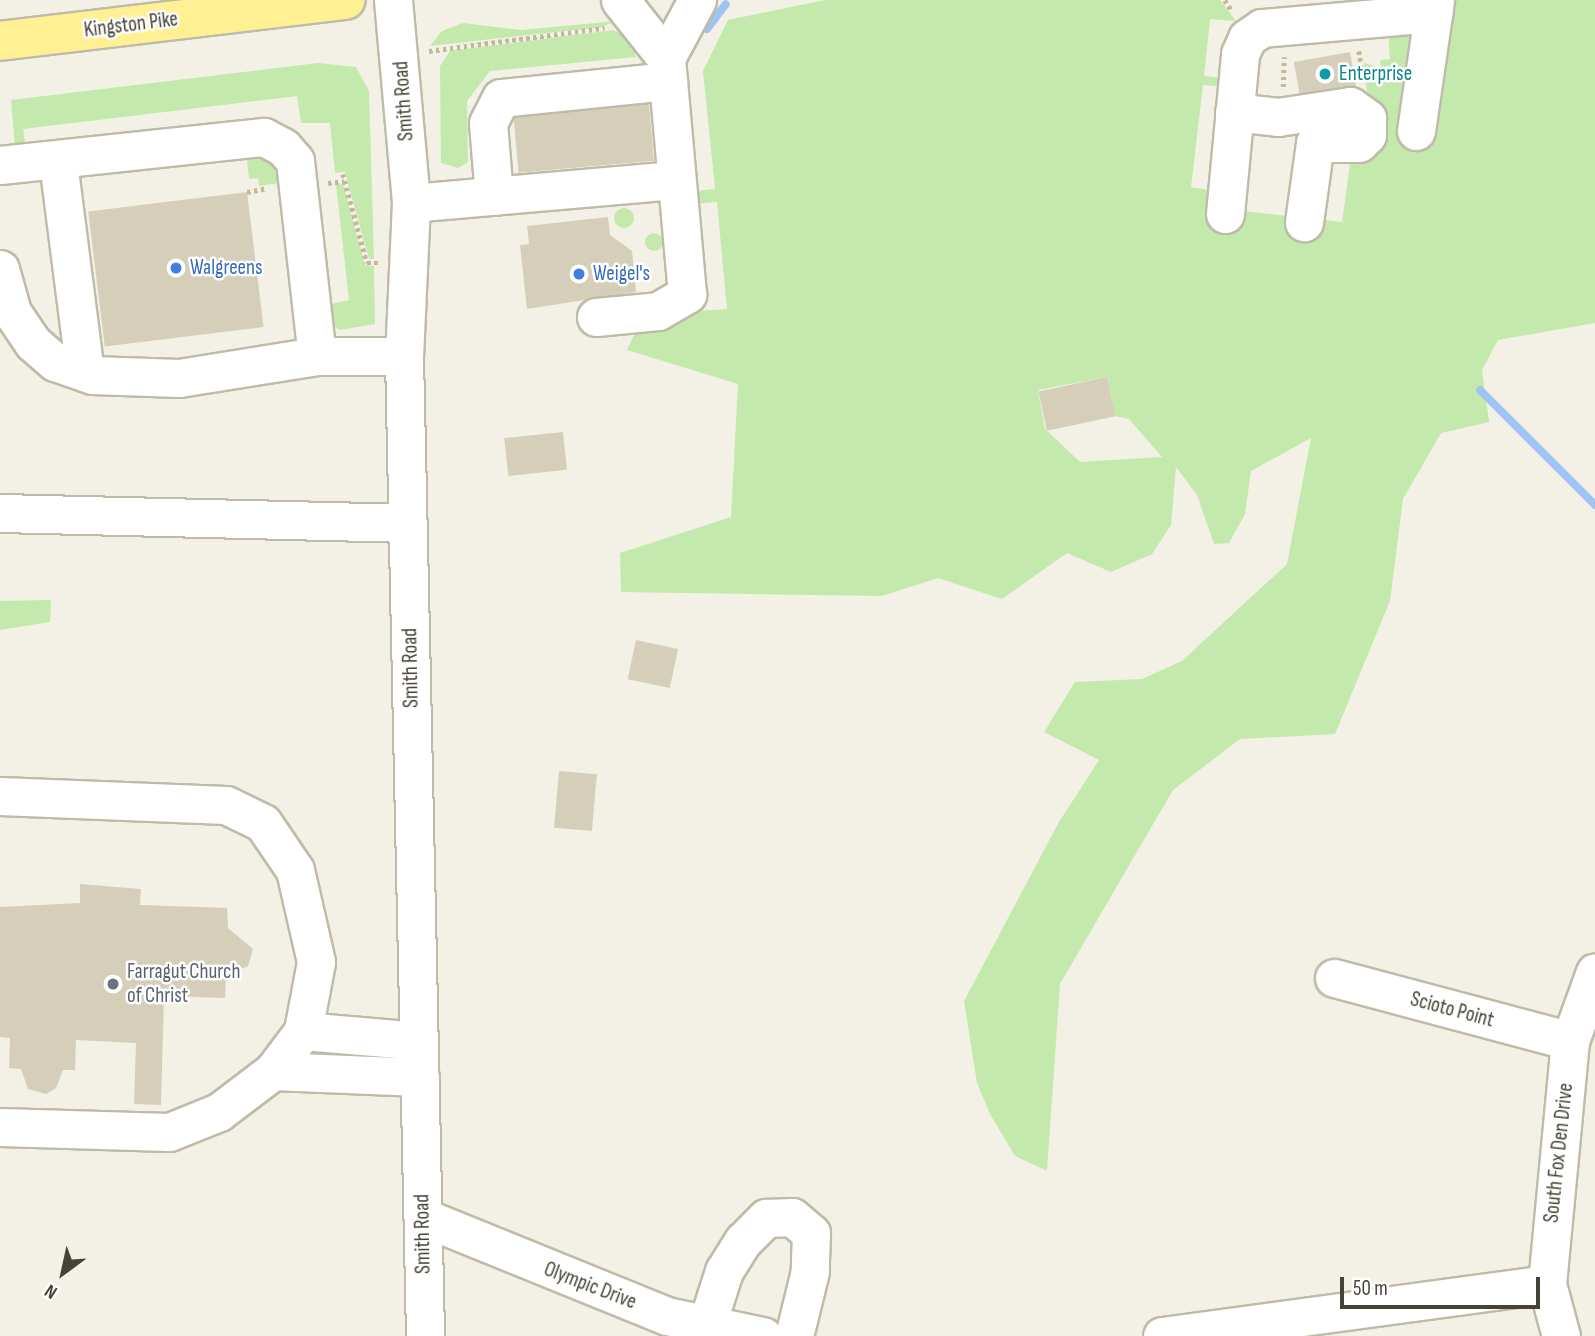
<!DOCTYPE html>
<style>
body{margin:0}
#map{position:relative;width:1595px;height:1336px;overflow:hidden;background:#f3f1e5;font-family:"Sofia Sans Condensed",sans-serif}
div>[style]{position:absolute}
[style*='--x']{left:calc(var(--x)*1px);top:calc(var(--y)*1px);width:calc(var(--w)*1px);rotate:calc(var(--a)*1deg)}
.green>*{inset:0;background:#c4e9ac}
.round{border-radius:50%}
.stream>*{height:8px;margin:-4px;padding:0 4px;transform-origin:4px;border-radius:4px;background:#9fc3f3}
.building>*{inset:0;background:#d5cfba;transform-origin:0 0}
.path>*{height:4.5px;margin-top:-2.25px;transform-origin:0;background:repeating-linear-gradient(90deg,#c1b998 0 3.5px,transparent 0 7px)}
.roads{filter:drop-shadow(2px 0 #bfbba8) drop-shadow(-2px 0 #bfbba8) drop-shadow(0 2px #bfbba8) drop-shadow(0 -2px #bfbba8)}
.minor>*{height:37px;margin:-18.5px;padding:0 18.5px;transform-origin:18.5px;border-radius:18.5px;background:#fff}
.major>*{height:38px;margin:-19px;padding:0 19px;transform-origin:19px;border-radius:19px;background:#fff193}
.dots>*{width:19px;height:19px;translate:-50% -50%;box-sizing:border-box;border:4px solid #fff;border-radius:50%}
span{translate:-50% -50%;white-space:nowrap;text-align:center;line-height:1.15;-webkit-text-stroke:5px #fff;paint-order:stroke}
.street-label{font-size:21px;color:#464235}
.culture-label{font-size:21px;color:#0d838f}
.left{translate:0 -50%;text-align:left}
.shop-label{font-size:21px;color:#366cbe}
.worship-label{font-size:21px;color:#5b616d}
.north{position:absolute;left:28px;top:1238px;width:70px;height:70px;-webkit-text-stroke:5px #fff;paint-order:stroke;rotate:213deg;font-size:19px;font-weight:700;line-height:28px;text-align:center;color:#464235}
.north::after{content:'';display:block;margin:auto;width:24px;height:32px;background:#464235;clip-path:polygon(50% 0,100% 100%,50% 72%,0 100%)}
.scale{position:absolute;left:1340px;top:1277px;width:200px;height:32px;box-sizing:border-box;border:4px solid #464235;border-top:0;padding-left:9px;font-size:21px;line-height:24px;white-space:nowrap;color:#464235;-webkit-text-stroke:5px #fff;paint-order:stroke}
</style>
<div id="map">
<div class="green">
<div style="clip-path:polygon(evenodd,825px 0,1220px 0,1236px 21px,1210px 19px,1204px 76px,1221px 78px,1223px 87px,1203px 85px,1191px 187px,1209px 190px,1242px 211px,1342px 222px,1350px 164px,1328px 161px,1368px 101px,1364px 63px,1381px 68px,1380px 60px,1390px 59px,1388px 30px,1410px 33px,1417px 49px,1449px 0,1595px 0,1595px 323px,1498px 340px,1482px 370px,1489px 422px,1441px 433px,1403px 499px,1390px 601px,1335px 734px,1240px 739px,1173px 790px,1060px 984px,1047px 1171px,1015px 1156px,990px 1114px,977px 1083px,964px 1001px,1059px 822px,1099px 760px,1044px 732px,1075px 682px,1142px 679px,1182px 661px,1287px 564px,1311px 438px,1251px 471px,1245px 514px,1229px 543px,1214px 544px,1197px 495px,1176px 467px,1171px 525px,1152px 554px,1111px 572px,1067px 553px,1002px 599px,938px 578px,882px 596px,621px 592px,620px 553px,731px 517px,738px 384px,627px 350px,636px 331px,680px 321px,680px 312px,727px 309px,717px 202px,695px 204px,694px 191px,715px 189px,703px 71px,728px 20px,825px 0,1107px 377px,1115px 416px,1129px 419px,1162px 457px,1080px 462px,1045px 429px,1038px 390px,1107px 377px)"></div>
<div style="clip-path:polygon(617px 21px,601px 27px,430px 46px,442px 31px,463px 23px,521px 30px)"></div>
<div style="clip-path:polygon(613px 30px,629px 37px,636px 57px,490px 71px,467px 101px,468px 162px,458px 168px,441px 163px,440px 66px,450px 51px)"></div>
<div style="clip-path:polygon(318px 63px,356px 67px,369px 91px,374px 259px,369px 259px,345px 172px,335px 173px,330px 123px,301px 123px,297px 96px,23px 129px,26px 148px,15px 147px,11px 100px)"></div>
<div style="clip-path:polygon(253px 156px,271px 159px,279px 183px,259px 186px,258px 178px,249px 179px,247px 160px)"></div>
<div style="clip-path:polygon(343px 184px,365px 265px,374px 266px,375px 324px,340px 330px,329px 323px,327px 305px,349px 300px,336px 185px)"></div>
<div class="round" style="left:614px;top:208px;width:20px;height:20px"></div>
<div class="round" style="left:645px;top:233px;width:18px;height:18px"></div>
<div style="clip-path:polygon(51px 600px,50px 622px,0 630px,0 601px)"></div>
</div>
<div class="stream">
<div style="--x:707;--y:29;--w:31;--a:-53"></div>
<div style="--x:1480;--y:390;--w:163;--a:45"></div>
</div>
<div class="building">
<div style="left:1350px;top:52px;width:36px;height:57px;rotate:80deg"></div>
<div style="left:649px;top:104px;width:57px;height:136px;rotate:85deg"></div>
<div style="left:247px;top:192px;width:136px;height:160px;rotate:83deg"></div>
<div style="clip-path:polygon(608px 217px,610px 235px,632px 251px,636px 292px,527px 309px,520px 245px,529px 244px,527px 226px)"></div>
<div style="left:1107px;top:377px;width:40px;height:70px;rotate:78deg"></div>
<div style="left:563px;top:432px;width:38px;height:59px;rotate:84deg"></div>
<div style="left:636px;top:640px;width:43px;height:40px;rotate:12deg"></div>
<div style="left:559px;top:771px;width:38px;height:57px;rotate:5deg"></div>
<div style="clip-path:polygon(80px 884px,141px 889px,140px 905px,227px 908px,228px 928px,253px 949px,248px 966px,226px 976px,225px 998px,164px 996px,161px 1105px,134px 1104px,136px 1043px,76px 1040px,75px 1070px,63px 1070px,56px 1088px,46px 1094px,28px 1089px,21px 1069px,9px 1068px,10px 1038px,0 1037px,0 907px,80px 903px)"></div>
</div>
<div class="path">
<div style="--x:1225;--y:0;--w:13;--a:58"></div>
<div style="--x:429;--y:51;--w:177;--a:-7.5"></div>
<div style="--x:1359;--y:51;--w:30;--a:81"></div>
<div style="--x:1283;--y:87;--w:30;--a:-88"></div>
<div style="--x:343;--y:174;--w:92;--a:74.9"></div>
<div style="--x:367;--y:263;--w:11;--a:0"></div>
<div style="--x:328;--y:183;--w:16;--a:-7"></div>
<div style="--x:247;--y:192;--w:20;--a:-11"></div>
</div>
<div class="roads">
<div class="minor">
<div style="--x:393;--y:0;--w:204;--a:84.9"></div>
<div style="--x:411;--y:203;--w:153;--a:92.6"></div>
<div style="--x:404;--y:356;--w:980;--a:88.77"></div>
<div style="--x:620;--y:0;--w:74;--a:51.6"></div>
<div style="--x:1234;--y:112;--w:44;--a:6.5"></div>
<div style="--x:1278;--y:117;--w:73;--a:-8.7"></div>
<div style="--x:1350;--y:106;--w:21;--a:35"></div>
<div style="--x:1367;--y:118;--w:17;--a:90"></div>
<div style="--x:1367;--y:135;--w:11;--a:135"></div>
<div style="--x:1359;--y:143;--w:44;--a:180"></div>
<div style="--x:1315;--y:143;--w:80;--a:97.9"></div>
<div style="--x:1416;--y:131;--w:132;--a:-81.7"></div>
<div style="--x:58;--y:162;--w:212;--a:82.7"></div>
<div style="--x:0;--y:165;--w:265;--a:-6.1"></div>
<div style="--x:264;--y:137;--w:21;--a:28"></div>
<div style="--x:283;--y:147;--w:18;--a:49"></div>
<div style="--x:295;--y:161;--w:196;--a:83.6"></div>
<div style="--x:494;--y:196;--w:73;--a:-94.7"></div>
<div style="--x:488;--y:123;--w:28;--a:-63"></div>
<div style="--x:501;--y:98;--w:168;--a:-5.8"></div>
<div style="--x:411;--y:203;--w:266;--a:-5"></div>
<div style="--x:1225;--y:214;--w:161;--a:-84.6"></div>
<div style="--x:1240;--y:54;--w:17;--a:-66"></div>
<div style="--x:1247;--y:38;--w:18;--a:-34"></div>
<div style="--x:1262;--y:28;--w:172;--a:-5"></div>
<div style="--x:0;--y:269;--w:45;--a:74.4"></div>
<div style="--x:12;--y:312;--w:37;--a:56"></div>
<div style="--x:33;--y:343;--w:29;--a:41"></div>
<div style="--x:55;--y:362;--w:39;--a:19"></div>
<div style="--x:92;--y:375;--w:87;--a:2"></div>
<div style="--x:179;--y:378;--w:140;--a:-9.1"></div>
<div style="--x:317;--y:356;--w:87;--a:0"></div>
<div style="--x:596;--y:317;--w:62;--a:-5.5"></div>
<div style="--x:658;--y:311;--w:34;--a:-30"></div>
<div style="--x:687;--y:294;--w:237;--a:-95.1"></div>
<div style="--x:666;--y:58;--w:66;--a:-61.9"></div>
<div style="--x:0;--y:513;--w:408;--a:1.4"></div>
<div style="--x:0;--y:796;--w:226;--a:2.3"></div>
<div style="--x:226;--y:805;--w:41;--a:25.9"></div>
<div style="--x:263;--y:823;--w:57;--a:55.8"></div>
<div style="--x:295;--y:870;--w:94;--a:77.1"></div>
<div style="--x:316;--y:962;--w:70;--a:100.7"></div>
<div style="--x:303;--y:1031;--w:50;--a:126.9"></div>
<div style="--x:273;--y:1071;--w:68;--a:142.8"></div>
<div style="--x:219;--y:1112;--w:54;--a:158.2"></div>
<div style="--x:169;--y:1132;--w:169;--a:-178.3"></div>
<div style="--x:1334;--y:978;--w:244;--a:14.9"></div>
<div style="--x:303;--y:1031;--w:116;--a:4.9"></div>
<div style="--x:273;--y:1071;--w:147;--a:2.3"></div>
<div style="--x:423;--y:1217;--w:263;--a:22.1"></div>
<div style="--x:667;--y:1316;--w:98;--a:11.8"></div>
<div style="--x:707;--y:1324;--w:56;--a:-72.2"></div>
<div style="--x:724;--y:1271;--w:36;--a:-58"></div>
<div style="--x:743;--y:1241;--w:33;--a:-45"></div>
<div style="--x:766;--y:1218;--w:26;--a:-2"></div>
<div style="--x:792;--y:1217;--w:25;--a:40"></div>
<div style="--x:811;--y:1233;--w:38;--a:92"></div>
<div style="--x:810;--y:1271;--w:67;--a:103.8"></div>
<div style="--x:1162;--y:1336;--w:388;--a:-7.7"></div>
<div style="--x:1561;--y:1336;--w:54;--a:-105.1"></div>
<div style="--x:1547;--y:1284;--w:244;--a:-84.6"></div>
<div style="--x:1570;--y:1041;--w:73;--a:-70.1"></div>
</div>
<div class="major">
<div style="--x:0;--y:41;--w:348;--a:-6.8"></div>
</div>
</div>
<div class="dots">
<div style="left:1325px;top:74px;background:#0f9aa8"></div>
<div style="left:176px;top:268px;background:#3f7fe0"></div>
<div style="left:579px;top:274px;background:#3f7fe0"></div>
<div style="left:113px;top:984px;background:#6b7280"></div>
</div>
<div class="street-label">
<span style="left:131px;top:25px;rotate:-7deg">Kingston Pike</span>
<span style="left:404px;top:101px;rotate:-94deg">Smith Road</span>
<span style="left:411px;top:668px;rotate:-91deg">Smith Road</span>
<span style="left:1452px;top:1010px;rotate:15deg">Scioto Point</span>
<span style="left:1559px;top:1153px;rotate:-84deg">South Fox Den Drive</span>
<span style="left:423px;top:1234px;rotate:-91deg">Smith Road</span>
<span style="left:590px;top:1286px;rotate:21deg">Olympic Drive</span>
</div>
<div class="culture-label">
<span class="left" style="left:1339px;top:74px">Enterprise</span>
</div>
<div class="shop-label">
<span class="left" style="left:190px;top:268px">Walgreens</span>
<span class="left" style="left:593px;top:274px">Weigel's</span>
</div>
<div class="worship-label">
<span class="left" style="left:127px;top:984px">Farragut Church<br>of Christ</span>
</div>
<div class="north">N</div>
<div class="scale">50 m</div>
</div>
